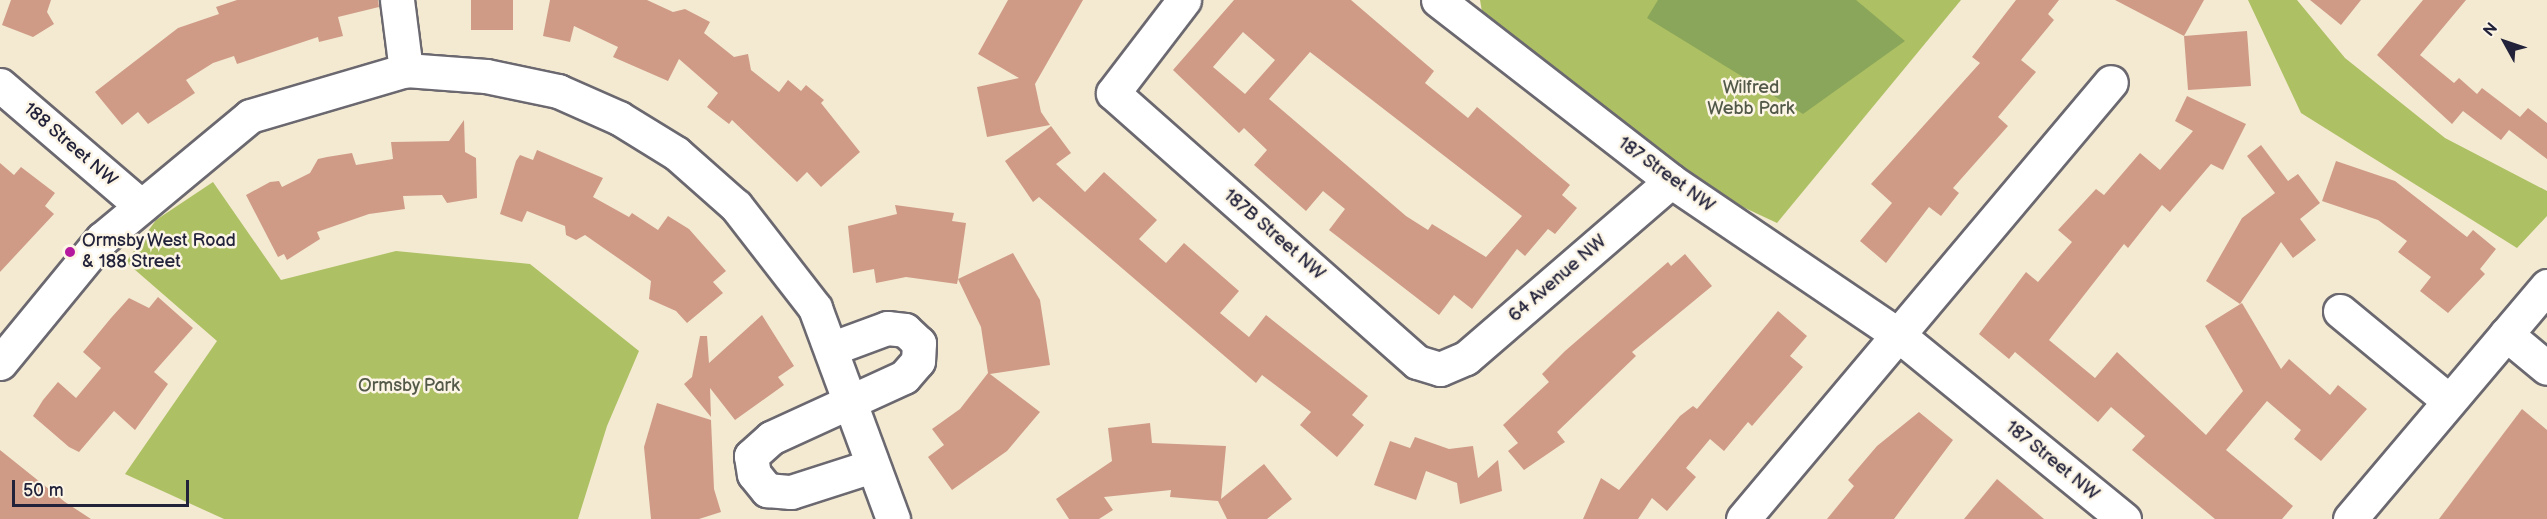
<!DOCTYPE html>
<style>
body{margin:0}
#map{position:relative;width:2547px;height:519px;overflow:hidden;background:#f3ead1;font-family:"Balsamiq Sans",sans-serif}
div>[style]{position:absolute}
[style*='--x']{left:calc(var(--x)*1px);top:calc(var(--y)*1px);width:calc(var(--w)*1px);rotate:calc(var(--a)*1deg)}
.green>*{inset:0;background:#aec064}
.forest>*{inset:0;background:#8aa65a}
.building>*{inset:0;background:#cf9b87;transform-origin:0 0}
.roads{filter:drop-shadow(2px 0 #6b6870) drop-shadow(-2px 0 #6b6870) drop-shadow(0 2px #6b6870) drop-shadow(0 -2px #6b6870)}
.minor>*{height:33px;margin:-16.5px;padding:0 16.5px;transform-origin:16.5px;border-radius:16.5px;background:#fff}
.dots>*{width:16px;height:16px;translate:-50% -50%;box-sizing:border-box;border:3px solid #fcf5e5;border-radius:50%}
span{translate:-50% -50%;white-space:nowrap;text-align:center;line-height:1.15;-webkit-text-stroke:5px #fcf5e5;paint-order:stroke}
.park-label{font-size:18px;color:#535949}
.street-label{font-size:18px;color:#22223b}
.poi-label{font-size:18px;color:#22223b}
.left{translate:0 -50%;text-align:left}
.north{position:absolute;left:2475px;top:12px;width:60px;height:60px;-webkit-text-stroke:4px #fcf5e5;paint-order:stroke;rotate:310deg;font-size:16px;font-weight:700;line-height:24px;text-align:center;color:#22223b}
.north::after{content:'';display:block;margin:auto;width:21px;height:27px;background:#22223b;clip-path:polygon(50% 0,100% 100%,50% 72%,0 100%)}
.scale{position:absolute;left:12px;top:480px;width:177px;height:27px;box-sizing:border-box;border:3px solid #22223b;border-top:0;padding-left:8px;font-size:18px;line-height:21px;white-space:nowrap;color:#22223b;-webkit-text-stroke:4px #fcf5e5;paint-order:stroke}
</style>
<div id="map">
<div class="green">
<div style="clip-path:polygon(1480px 0,1961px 0,1777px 223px,1713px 193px,1484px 23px)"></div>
<div style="clip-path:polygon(2248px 0,2297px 0,2345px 58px,2445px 138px,2547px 191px,2547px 216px,2517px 248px,2301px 113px)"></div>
<div style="clip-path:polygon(213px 182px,281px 280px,396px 251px,530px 264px,639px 351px,607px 426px,578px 519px,224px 519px,125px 474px,217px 341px,126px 262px,156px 220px)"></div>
</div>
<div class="forest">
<div style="clip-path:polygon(1658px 0,1856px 0,1905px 41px,1803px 114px,1647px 18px)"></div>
</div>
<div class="building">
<div style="clip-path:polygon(11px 0,51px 0,47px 12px,54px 24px,33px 37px,2px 25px)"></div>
<div style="clip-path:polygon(237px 0,378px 0,379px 7px,338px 17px,343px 36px,319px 42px,318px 37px,237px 64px,234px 56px,213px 63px,186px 80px,195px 93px,148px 124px,138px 112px,122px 125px,95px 92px,178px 28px,219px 14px,216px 7px)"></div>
<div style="left:471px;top:0;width:42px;height:30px"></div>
<div style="clip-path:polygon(550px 0,647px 0,673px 12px,685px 9px,710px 22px,704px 33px,734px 57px,748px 54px,751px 70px,779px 92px,788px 80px,801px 91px,806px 85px,824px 100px,821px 103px,860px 152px,821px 187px,807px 172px,797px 182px,732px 120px,729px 124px,707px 107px,718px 93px,679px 59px,668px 81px,613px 57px,618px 47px,574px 26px,570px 42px,543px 36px)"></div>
<div style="clip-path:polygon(1008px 0,1083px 0,1035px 84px,1041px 112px,1050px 125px,987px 137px,977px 87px,1019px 78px,978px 54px)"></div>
<div style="clip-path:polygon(evenodd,1234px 0,1351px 0,1434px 71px,1425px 83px,1468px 118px,1477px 107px,1570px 185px,1562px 195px,1577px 208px,1555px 234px,1548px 229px,1525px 256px,1517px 249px,1472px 309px,1454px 295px,1439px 315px,1329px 230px,1345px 209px,1323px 191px,1306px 211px,1254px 165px,1267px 150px,1244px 128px,1239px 133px,1173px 70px,1234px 0,1243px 32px,1275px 60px,1245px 94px,1213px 67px,1243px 32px,1234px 0,1310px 52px,1522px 216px,1486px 257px,1432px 224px,1428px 230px,1406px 216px,1269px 99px,1310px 52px)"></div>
<div style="clip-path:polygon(2016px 0,2059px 0,2048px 14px,2054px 20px,2021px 60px,2036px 72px,1998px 117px,2008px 126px,1953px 188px,1959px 193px,1941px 216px,1929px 207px,1886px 263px,1860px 241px,1892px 203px,1871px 184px,1980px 63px,1972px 57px)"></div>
<div style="clip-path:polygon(2115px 0,2204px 0,2184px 36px,2247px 31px,2251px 86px,2188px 90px,2184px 36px)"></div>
<div style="clip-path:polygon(2310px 0,2361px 0,2341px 25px)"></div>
<div style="clip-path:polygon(2423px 0,2466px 0,2420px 55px,2454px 83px,2459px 78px,2477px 94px,2482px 88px,2520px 117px,2528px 108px,2547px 123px,2547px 159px,2509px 130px,2501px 140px,2463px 111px,2452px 124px,2377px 55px)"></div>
<div style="clip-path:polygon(2187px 96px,2246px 124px,2223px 170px,2211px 164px,2170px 212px,2162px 205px,2128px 248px,2124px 244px,2049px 340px,2095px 378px,2117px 352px,2206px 435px,2243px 391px,2205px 326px,2242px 303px,2281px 369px,2289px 359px,2330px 395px,2338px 385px,2367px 409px,2321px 461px,2294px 439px,2301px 430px,2267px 401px,2226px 450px,2293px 506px,2282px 519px,2215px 519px,2132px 450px,2145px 436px,2111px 407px,2098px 422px,2015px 352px,2009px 359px,1979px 334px,2026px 272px,2038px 282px,2072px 242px,2058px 230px,2096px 189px,2104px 195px,2140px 153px,2160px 170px,2193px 131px,2175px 121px)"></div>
<div style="clip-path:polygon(464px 120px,465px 152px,476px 158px,477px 198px,447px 203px,442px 195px,403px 196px,405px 209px,369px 214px,317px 232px,320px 239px,287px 260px,284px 254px,278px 257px,246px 195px,270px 182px,279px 181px,282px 187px,310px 173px,318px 159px,327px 157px,352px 153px,356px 165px,393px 159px,391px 142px,449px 141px)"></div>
<div style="clip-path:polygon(1051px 126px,1071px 153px,1056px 164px,1085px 192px,1104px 172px,1157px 220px,1139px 239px,1166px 263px,1184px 243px,1239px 291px,1220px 313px,1249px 337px,1266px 315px,1368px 396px,1352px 415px,1364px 425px,1337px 457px,1300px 425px,1311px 412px,1262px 375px,1256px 383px,1039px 197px,1033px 202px,1005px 161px)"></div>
<div style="clip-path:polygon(2261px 145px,2288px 181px,2298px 174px,2320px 203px,2300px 219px,2316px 240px,2293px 258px,2281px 242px,2240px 304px,2206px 281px,2242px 218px,2275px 193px,2247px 156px)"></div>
<div style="clip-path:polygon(537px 150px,603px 178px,593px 197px,629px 217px,632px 213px,658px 230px,668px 216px,689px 229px,726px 271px,713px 282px,723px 293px,687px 323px,676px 311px,649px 299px,651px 281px,585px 235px,576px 240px,566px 235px,565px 226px,527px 211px,522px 222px,500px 214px,516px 161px,520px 155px,533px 160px)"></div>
<div style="clip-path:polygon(2336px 161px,2395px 181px,2467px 237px,2473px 230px,2496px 249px,2480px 269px,2485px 274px,2448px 313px,2420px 291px,2431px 277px,2398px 252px,2407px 241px,2378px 220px,2322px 201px)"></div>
<div style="clip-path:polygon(0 163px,14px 175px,21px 167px,55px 193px,45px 206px,54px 214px,0 272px)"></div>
<div style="clip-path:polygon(895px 205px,954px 213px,952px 221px,966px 223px,958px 279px,1013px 253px,1040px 300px,1050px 365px,990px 374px,1040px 412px,1007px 451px,952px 490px,928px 457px,944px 445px,932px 429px,960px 409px,988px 373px,981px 327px,958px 279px,957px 284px,906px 277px,876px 283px,874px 269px,853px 273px,848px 226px,897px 214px)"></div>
<div style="clip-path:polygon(1685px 254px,1712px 286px,1632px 352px,1636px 356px,1557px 432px,1565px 442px,1524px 470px,1508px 451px,1518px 443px,1503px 425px,1549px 382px,1542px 374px,1565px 351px,1668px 262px,1671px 266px)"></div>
<div style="clip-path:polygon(158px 297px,193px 328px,154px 372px,168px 384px,135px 430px,114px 411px,79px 452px,69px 447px,33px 416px,43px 400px,58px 382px,76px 398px,101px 368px,83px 352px,111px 318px,129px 298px,149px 308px)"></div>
<div style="clip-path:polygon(1778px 311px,1807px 336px,1790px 356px,1803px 367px,1752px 426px,1748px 422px,1724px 451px,1710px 439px,1686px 468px,1696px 477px,1667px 511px,1652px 498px,1638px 519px,1583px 519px,1601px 478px,1619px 490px,1680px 416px,1693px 406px,1697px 409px)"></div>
<div style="clip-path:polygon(762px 315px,794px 366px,778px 377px,784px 385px,735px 420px,710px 388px,711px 417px,684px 384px,692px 377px,700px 336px,707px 336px,709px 363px)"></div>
<div style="clip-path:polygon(657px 403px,711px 420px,714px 489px,721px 512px,699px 519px,651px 519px,644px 447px)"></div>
<div style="clip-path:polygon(2522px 409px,2547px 430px,2547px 519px,2439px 519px)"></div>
<div style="clip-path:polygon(1919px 412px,1953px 440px,1894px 519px,1827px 519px,1854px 486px,1848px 480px,1877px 446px)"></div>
<div style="clip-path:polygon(1150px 423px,1152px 443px,1226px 446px,1221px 499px,1264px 464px,1292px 499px,1267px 519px,1227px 519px,1218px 501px,1170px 497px,1171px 490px,1104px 497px,1113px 510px,1099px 519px,1069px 519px,1056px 499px,1112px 461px,1108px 428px)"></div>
<div style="clip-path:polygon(1415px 437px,1449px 449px,1473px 446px,1478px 478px,1498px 460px,1502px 491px,1460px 504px,1457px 483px,1426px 471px,1416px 500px,1374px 485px,1390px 441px,1410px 448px)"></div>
<div style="clip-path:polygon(0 450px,65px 502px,91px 519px,0 519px)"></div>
<div style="clip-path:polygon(1997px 479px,2044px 519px,1964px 519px)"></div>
</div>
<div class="roads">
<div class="minor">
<div style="--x:397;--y:0;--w:71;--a:82.7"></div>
<div style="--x:1184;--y:0;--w:117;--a:127.4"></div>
<div style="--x:1113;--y:93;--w:406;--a:41.5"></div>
<div style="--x:1417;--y:362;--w:24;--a:17"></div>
<div style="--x:1440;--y:369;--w:28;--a:-23"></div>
<div style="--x:1466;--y:358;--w:271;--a:-40.8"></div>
<div style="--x:1438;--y:0;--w:295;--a:37.8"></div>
<div style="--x:1671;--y:181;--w:273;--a:34.1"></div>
<div style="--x:1897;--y:334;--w:293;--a:39.2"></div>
<div style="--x:0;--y:85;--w:186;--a:40.6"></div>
<div style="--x:2340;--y:311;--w:141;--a:39.5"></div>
<div style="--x:2506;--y:334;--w:53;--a:39.7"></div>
<div style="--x:833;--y:348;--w:58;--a:-20.3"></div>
<div style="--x:887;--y:328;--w:18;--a:6"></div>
<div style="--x:905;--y:330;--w:19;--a:43"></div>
<div style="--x:919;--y:343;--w:18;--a:93"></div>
<div style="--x:918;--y:361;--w:21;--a:131"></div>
<div style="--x:904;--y:377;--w:146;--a:155.4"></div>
<div style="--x:771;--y:438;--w:27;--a:138"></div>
<div style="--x:751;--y:456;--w:18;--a:81"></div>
<div style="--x:754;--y:474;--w:21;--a:51"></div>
<div style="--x:767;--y:490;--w:24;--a:5"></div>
<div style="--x:791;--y:492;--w:85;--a:-17.8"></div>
<div style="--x:0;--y:363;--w:161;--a:-50.6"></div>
<div style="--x:102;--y:239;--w:192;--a:-39.7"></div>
<div style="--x:250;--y:116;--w:163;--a:-16.4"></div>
<div style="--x:406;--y:70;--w:80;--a:4.3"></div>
<div style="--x:486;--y:76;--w:74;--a:11.8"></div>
<div style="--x:558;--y:91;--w:67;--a:23.9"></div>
<div style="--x:619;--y:118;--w:67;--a:31.6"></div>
<div style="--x:676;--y:153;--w:80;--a:41.5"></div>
<div style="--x:736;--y:206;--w:129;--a:52.2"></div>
<div style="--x:815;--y:308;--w:225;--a:69.7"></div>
<div style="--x:1743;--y:519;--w:571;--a:-49.9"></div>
<div style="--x:2350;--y:519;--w:305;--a:-49.8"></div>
</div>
</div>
<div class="dots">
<div style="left:70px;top:252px;background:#b5179e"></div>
</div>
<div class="park-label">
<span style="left:1751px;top:99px">Wilfred<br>Webb Park</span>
<span style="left:409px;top:386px">Ormsby Park</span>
</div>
<div class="street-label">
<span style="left:70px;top:145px;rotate:41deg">188 Street NW</span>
<span style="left:1666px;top:175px;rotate:36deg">187 Street NW</span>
<span style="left:1274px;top:235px;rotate:41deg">187B Street NW</span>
<span style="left:1558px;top:279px;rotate:-41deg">64 Avenue NW</span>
<span style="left:2052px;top:461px;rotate:39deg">187 Street NW</span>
</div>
<div class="poi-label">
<span class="left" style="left:82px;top:252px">Ormsby West Road<br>&amp; 188 Street</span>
</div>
<div class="north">N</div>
<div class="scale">50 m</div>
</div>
